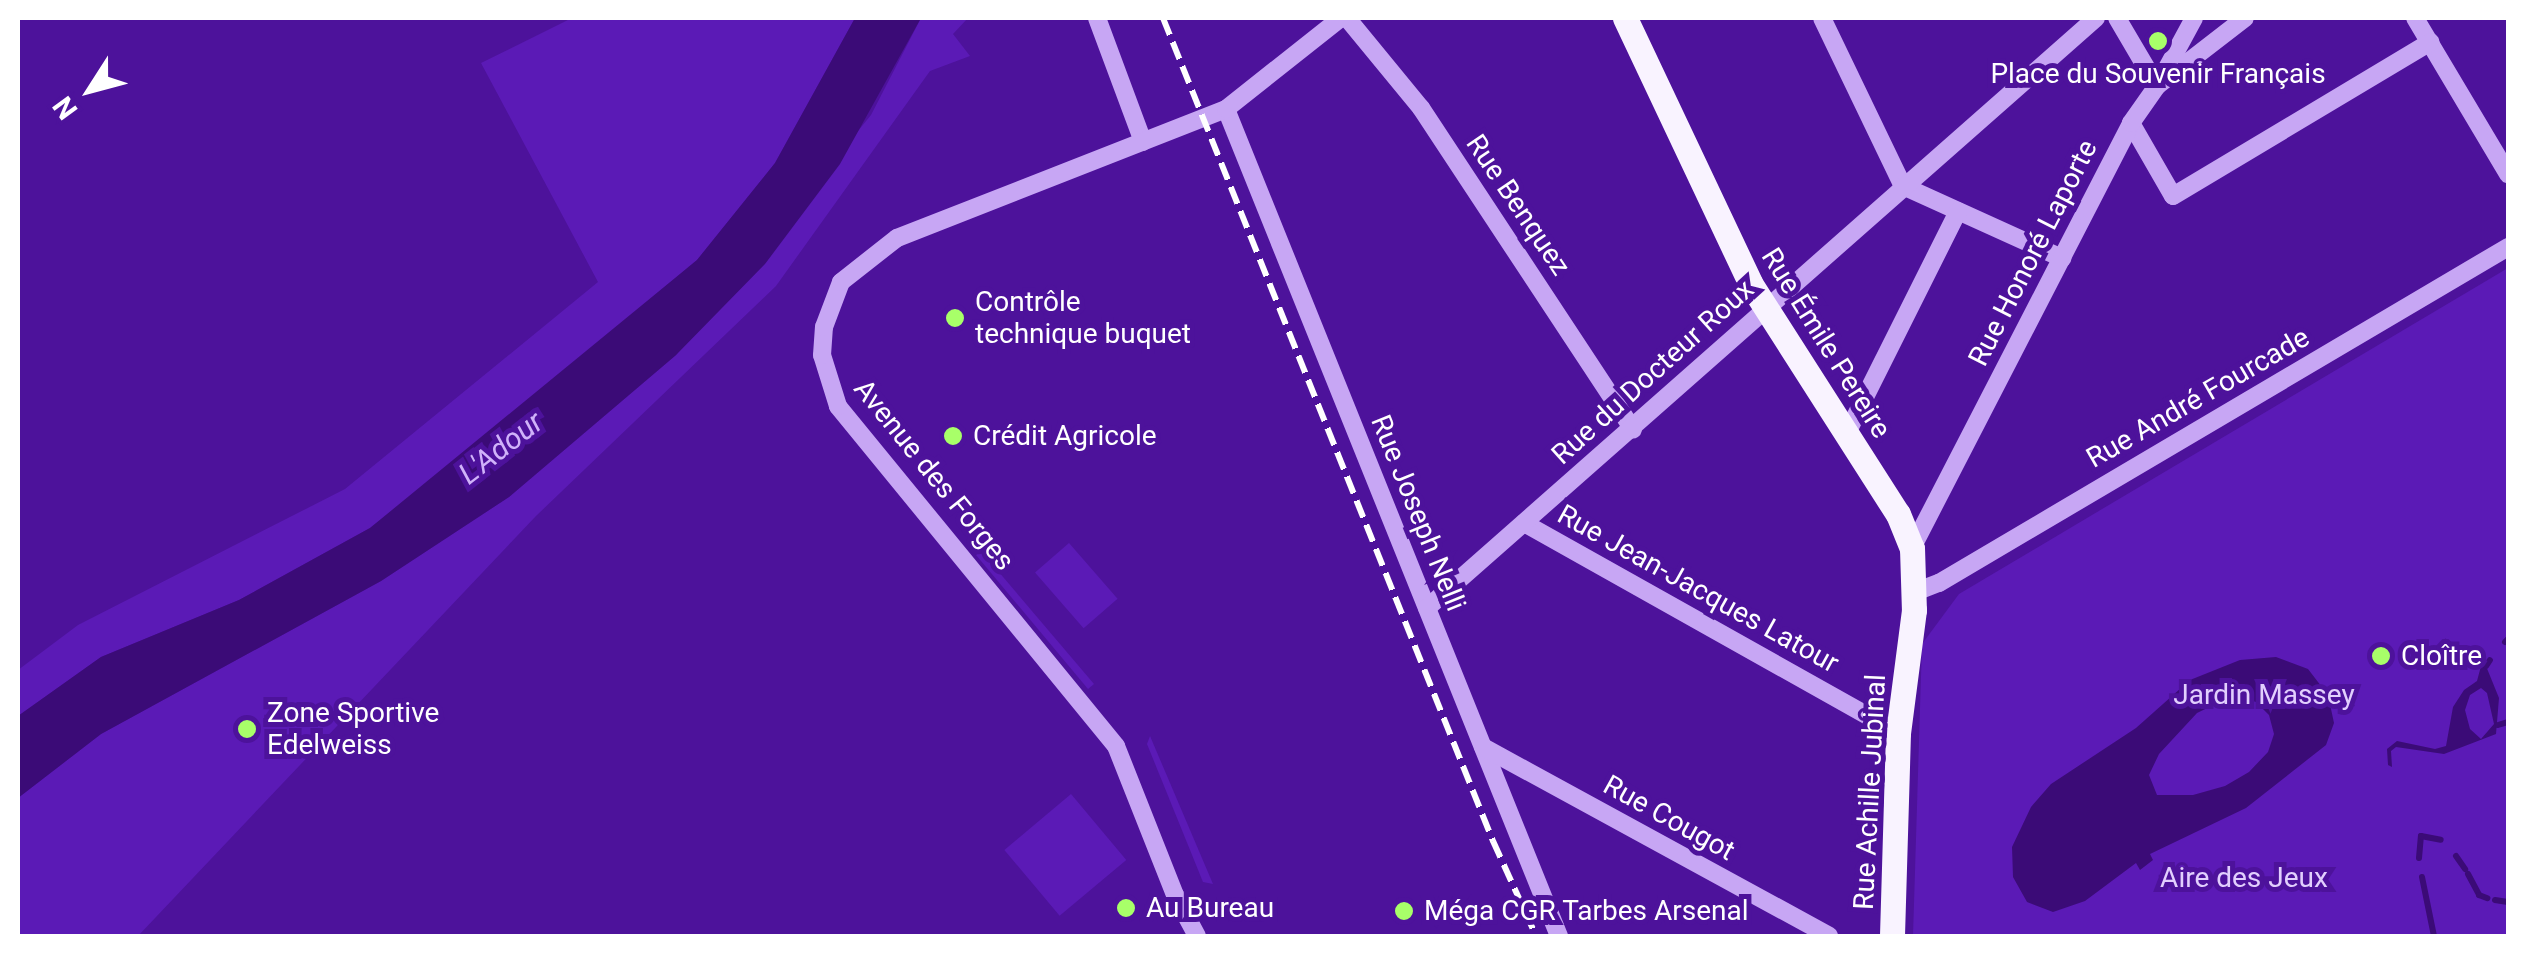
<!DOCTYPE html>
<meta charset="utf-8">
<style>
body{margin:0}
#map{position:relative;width:2526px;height:954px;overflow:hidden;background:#4d129b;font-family:Roboto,sans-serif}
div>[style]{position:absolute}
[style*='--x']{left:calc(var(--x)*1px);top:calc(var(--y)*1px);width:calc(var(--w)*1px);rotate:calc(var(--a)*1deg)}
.green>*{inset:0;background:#5b1ab6;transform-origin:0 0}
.water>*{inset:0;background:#3b0b77}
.stream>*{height:6px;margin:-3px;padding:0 3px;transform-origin:3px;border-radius:3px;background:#3b0b77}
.minor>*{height:18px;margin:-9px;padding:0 9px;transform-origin:9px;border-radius:9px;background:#c7a6f4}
.major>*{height:25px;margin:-12.5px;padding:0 12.5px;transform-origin:12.5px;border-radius:12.5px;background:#f9f3ff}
.rail>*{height:6px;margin-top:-3px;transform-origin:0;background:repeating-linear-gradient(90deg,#fff 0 18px,transparent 0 26px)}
.dots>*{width:28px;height:28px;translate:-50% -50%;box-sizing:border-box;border:5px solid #4d129b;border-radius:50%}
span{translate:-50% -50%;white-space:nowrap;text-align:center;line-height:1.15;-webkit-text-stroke:10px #4d129b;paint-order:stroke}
.poi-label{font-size:28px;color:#fff}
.left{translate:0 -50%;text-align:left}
.street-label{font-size:28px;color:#fff}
.park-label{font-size:28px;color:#e2cffe}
.water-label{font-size:30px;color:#d0b3fa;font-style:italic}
.frame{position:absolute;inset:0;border:20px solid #fff;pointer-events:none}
.north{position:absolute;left:40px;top:40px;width:100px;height:100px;-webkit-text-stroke:8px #4d129b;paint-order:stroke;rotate:234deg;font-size:28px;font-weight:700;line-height:40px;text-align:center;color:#fff}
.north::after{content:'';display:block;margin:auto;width:35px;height:45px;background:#fff;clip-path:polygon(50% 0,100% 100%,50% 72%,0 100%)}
</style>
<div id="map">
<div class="green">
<div style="clip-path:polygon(572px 18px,855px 18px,775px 163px,697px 260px,461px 458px,370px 528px,239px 600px,101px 657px,18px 716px,18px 670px,78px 625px,345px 489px,598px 282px,481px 63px)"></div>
<div style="clip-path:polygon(921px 18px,968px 18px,953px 34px,970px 56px,930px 71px,776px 286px,536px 516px,138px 936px,18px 936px,18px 798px,101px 734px,381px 581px,509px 497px,676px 355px,871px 115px)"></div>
<div style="clip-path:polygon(2508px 268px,2508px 936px,1913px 936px,1922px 644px,1959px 594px)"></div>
<div style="left:1069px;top:543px;width:74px;height:45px;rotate:49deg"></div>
<div style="clip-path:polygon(981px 551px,1094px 684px,1088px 689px,976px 555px)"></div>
<div style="clip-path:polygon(1150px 736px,1213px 884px,1203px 882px,1147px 744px)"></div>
<div style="left:1071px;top:794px;width:86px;height:87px;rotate:50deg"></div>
</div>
<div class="water">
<div style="clip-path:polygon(855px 18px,921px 18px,840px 164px,765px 264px,676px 355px,509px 497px,381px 581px,101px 734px,18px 798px,18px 716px,101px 657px,239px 600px,370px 528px,697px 260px,775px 163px)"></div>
<div style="clip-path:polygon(evenodd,2276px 657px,2308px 669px,2328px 695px,2334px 723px,2326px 745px,2246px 808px,2150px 854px,2153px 860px,2140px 870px,2136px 863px,2085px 901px,2053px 912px,2027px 902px,2013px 877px,2012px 847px,2031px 807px,2051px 784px,2136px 728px,2190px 680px,2240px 660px,2276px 657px,2234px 695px,2256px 702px,2269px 715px,2274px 734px,2268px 752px,2249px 772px,2225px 786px,2193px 795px,2157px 795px,2149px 775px,2159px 754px,2197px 713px,2234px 695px)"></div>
<div style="clip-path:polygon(evenodd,2481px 666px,2486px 666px,2499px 698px,2496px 734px,2444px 754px,2396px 747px,2391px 751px,2392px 767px,2388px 765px,2387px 749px,2397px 741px,2435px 749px,2446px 746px,2453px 707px,2464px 690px,2477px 681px,2481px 666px,2481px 688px,2487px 693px,2494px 724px,2481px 739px,2470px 729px,2465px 710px,2470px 695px,2481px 688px)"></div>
</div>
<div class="stream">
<div style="--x:2505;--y:642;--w:4;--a:-45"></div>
<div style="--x:2486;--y:666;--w:7;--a:-56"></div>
<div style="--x:2498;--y:725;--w:10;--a:-17"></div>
<div style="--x:2456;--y:856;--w:16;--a:55"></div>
<div style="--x:2419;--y:858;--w:22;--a:-85"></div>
<div style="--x:2421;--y:836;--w:20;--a:11"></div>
<div style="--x:2468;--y:874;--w:24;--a:62"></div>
<div style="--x:2479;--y:895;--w:9;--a:21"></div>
<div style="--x:2422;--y:877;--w:60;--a:78.5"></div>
<div style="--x:2495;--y:900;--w:13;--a:9"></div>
</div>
<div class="minor">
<div style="--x:1097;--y:18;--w:132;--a:69.6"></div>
<div style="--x:1347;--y:18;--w:117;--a:50.6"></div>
<div style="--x:1421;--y:108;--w:385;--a:56.6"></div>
<div style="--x:1822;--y:18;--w:187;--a:64.3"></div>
<div style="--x:1903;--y:186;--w:175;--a:24.4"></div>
<div style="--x:2117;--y:18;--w:79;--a:59.5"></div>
<div style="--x:2415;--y:18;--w:182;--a:59.2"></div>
<div style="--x:2160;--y:81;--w:72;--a:-61.6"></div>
<div style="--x:1226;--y:109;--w:892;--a:68.07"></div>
<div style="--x:2131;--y:123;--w:84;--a:60.1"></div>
<div style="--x:2173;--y:196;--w:300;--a:-30.9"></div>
<div style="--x:1847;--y:433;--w:248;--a:-63.4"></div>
<div style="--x:1524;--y:523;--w:429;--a:29.3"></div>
<div style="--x:1912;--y:548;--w:478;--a:-62.7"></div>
<div style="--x:2131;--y:123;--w:45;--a:-54.9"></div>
<div style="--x:2157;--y:86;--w:111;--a:-37.7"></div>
<div style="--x:1915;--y:592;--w:26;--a:-21"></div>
<div style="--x:1939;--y:583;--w:661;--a:-30.56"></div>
<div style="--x:1427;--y:608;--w:892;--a:-41.41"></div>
<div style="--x:1483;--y:747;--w:394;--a:28.6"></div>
<div style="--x:1197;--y:936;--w:47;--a:-118.2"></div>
<div style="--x:1175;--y:895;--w:160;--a:-111.6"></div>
<div style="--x:1116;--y:746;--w:439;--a:-129.3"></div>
<div style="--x:838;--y:406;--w:53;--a:-107.4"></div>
<div style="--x:822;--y:355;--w:28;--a:-86"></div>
<div style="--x:824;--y:327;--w:48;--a:-69.3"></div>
<div style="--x:841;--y:282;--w:71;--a:-38.2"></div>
<div style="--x:897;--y:238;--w:353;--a:-21.4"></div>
<div style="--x:1226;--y:109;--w:147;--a:-38.4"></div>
</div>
<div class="major">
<div style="--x:1625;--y:18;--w:293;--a:64.7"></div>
<div style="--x:1750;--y:283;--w:274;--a:57.4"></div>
<div style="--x:1898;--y:514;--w:37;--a:68"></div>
<div style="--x:1912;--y:548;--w:62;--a:88.2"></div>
<div style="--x:1914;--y:610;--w:124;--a:97.4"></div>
<div style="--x:1898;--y:733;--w:203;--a:91.7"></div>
</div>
<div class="rail">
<div style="--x:1163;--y:18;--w:887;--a:68.15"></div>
<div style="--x:1493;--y:841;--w:104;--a:65.6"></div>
</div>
<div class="dots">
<div style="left:2158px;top:41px;background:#a8ff69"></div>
<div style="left:955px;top:318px;background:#a8ff69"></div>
<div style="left:953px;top:436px;background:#a8ff69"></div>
<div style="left:2381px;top:656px;background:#a8ff69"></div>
<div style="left:247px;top:729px;background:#a8ff69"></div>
<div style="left:1126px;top:908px;background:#a8ff69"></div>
<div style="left:1404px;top:911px;background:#a8ff69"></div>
</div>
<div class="poi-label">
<span style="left:2158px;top:74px">Place du Souvenir Français</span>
<span class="left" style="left:975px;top:318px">Contrôle<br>technique buquet</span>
<span class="left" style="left:973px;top:436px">Crédit Agricole</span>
<span class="left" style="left:2401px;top:656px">Cloître</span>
<span class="left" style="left:267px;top:729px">Zone Sportive<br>Edelweiss</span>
<span class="left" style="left:1146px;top:908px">Au Bureau</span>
<span class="left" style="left:1424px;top:911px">Méga CGR Tarbes Arsenal</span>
</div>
<div class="street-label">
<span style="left:1518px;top:205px;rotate:56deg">Rue Benquez</span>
<span style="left:2033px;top:253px;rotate:-63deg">Rue Honoré Laporte</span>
<span style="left:1826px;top:343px;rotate:58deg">Rue Émile Pereire</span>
<span style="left:1653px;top:372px;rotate:-42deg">Rue du Docteur Roux</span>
<span style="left:2198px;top:398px;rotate:-30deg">Rue André Fourcade</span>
<span style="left:934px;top:475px;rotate:51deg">Avenue des Forges</span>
<span style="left:1418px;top:513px;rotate:68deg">Rue Joseph Nelli</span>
<span style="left:1698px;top:589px;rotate:29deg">Rue Jean-Jacques Latour</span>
<span style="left:1870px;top:792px;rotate:-87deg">Rue Achille Jubinal</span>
<span style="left:1669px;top:818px;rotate:29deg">Rue Cougot</span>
</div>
<div class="park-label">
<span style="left:2264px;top:695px">Jardin Massey</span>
<span style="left:2244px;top:878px">Aire des Jeux</span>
</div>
<div class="water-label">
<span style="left:501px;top:448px;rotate:-38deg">L'Adour</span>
</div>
<div class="frame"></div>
<div class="north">N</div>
</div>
